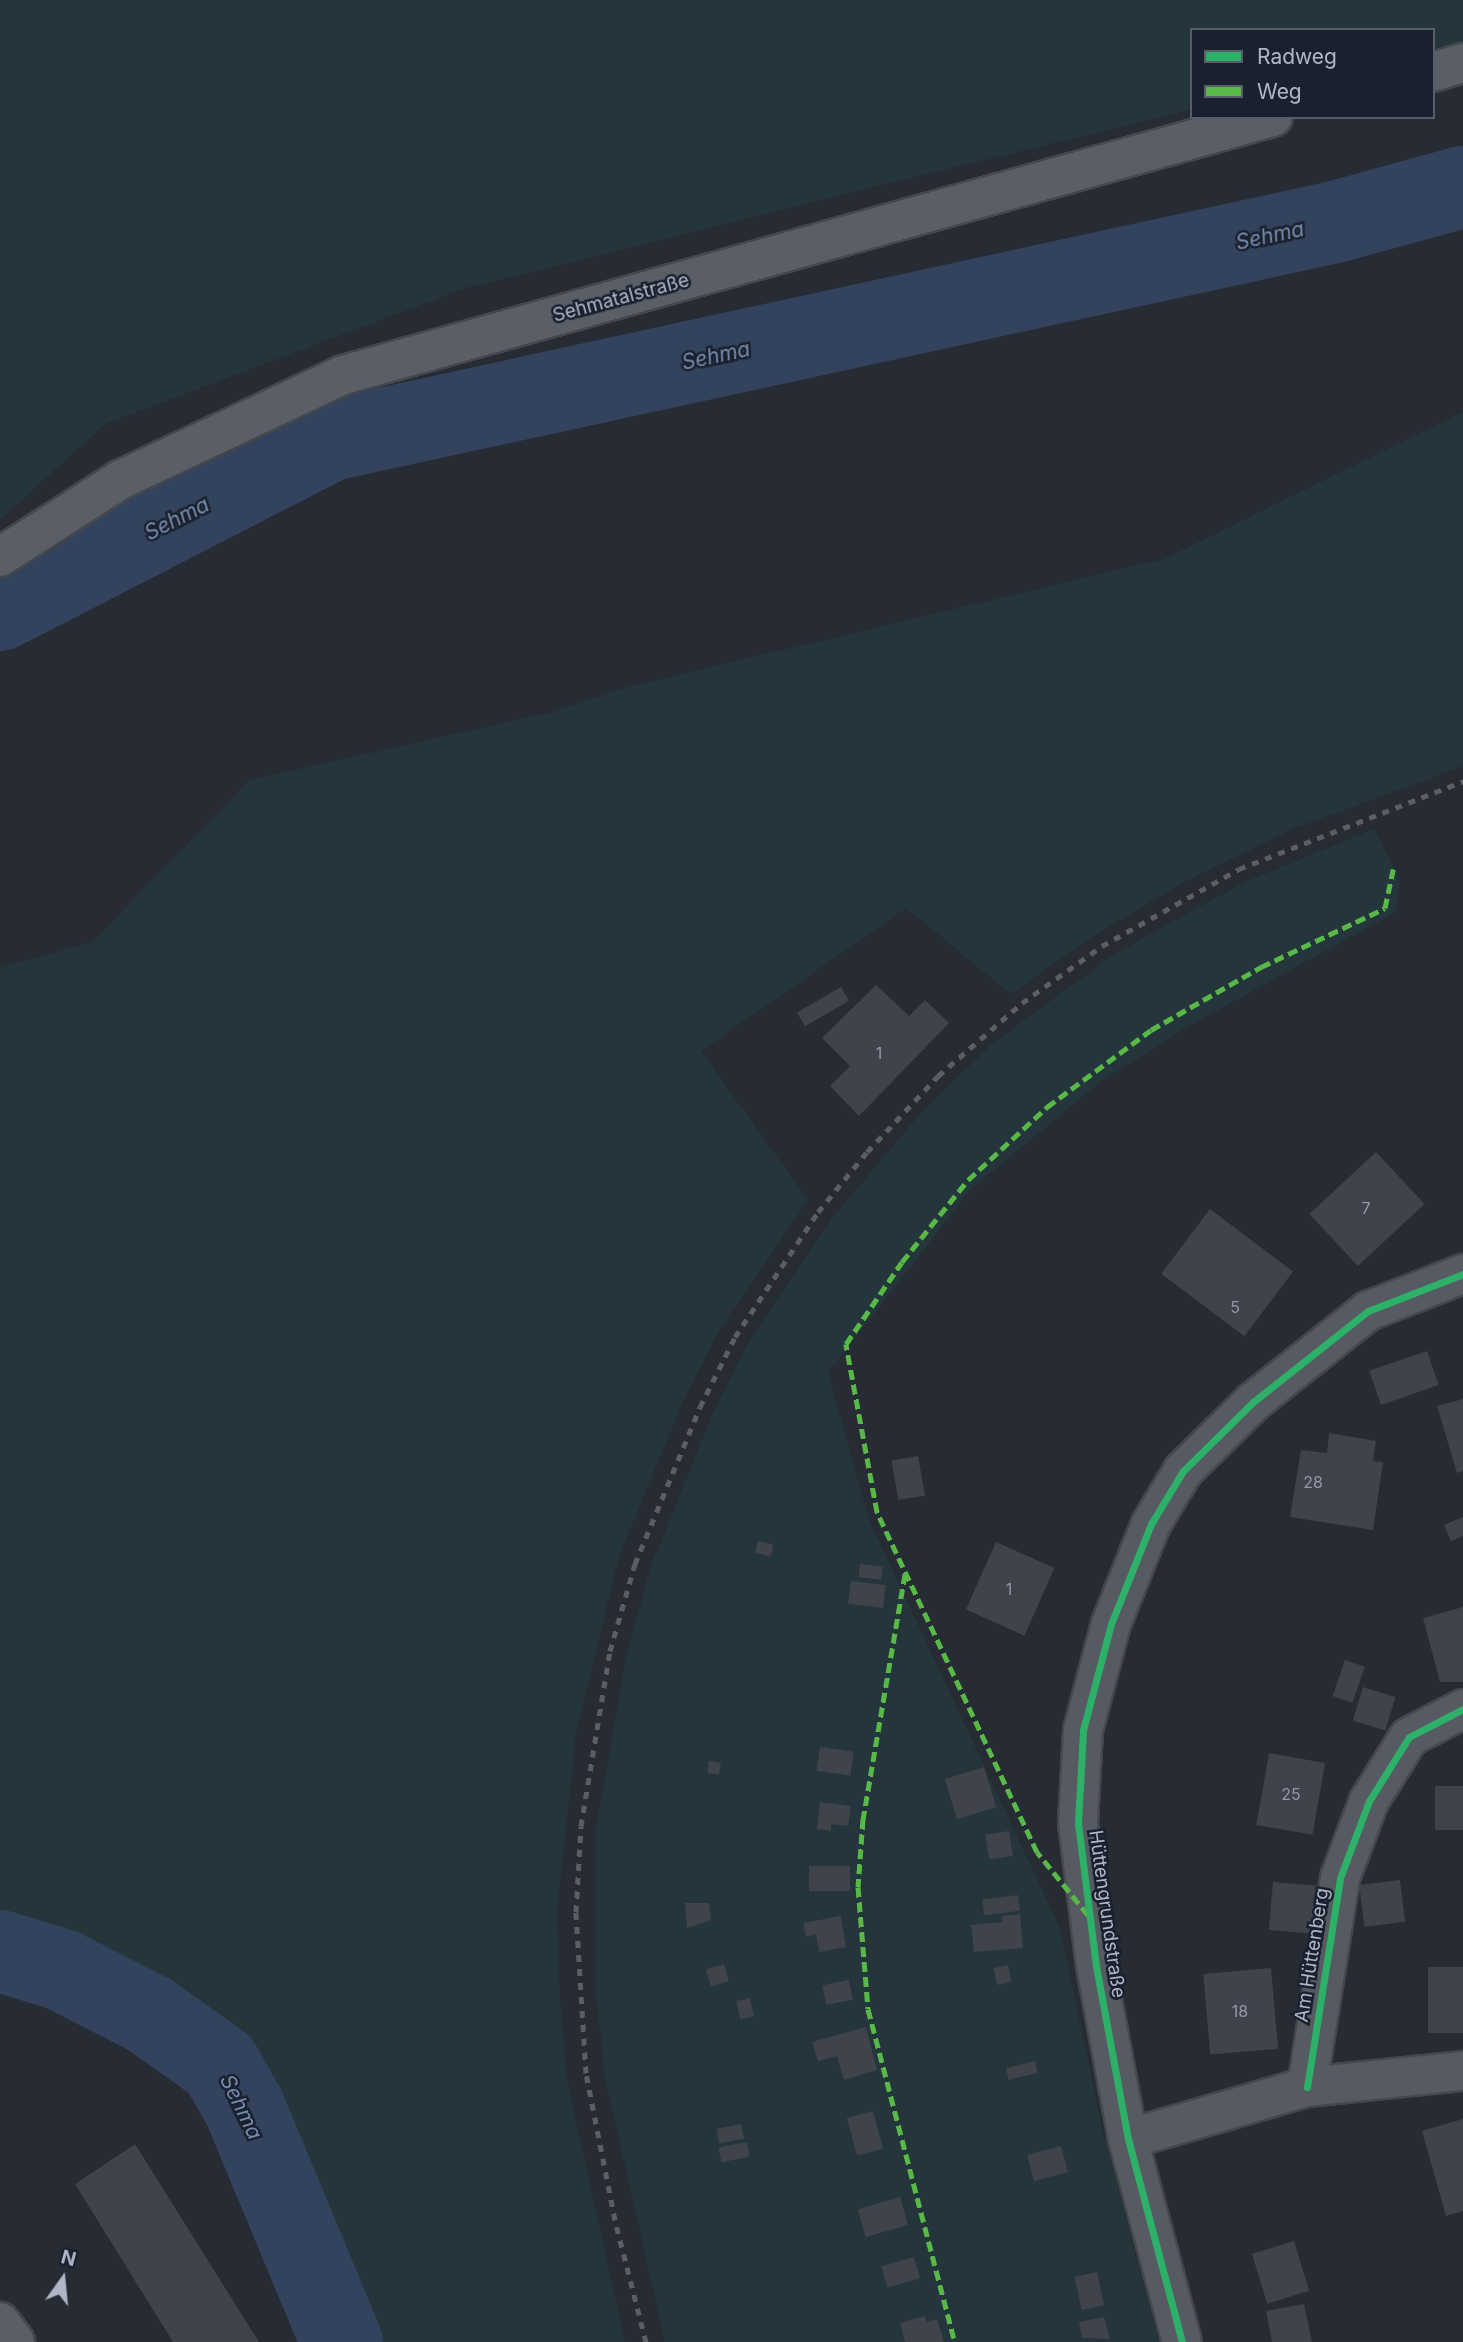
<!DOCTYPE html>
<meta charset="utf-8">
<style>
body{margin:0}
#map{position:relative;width:1463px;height:2342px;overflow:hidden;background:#272b33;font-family:Inter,sans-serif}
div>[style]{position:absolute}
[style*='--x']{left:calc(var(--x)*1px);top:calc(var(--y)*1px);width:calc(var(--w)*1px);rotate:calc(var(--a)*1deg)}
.green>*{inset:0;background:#24363b}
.river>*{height:82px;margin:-41px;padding:0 41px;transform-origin:41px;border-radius:41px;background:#33425d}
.building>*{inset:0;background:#40434b;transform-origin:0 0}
.roads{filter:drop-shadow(2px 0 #44474e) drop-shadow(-2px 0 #44474e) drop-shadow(0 2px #44474e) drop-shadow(0 -2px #44474e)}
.street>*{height:38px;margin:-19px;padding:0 19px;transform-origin:19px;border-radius:19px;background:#565a62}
.secondary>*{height:38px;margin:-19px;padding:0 19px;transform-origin:19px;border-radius:19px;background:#5a5e67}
.rail>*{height:5px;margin-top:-2.5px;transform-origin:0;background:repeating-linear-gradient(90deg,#5a5e65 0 7px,transparent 0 14px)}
.quiet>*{height:5px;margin-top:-2.5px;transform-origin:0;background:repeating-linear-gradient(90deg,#58b947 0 10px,transparent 0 15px)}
.cycleway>*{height:7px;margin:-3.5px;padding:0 3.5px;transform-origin:3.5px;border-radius:3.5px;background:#2db169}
span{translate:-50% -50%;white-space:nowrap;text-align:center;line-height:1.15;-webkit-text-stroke:5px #1a212e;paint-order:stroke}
.number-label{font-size:16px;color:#9399a7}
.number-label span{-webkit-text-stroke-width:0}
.street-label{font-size:19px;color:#afb6c6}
.water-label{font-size:21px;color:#768baf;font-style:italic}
.legend{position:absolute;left:1190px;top:28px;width:245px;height:91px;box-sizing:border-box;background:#1a212e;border:2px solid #565d6b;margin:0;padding:9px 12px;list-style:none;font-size:21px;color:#afb6c6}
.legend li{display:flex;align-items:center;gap:14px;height:35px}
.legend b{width:35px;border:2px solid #565d6b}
.north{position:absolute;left:28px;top:2244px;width:70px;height:70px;-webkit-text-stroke:5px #1a212e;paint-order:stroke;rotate:15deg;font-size:19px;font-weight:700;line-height:28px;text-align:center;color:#afb6c6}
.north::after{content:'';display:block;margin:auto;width:24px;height:32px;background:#afb6c6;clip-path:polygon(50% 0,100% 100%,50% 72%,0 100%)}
</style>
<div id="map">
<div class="green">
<div style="clip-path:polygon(0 0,1463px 0,1463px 41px,1433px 49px,1433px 30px,1192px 30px,1192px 109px,465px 288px,105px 424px,0 520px)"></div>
<div style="clip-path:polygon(1463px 412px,1463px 766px,1290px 830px,1181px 884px,1093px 936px,1011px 994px,906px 908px,701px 1051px,808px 1200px,721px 1327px,683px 1401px,619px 1556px,576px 1734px,557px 1911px,560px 1996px,567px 2081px,625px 2342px,329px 2342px,244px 2107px,220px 2065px,150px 2015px,62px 1970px,0 1951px,0 968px,92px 942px,250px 780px,553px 712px,628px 687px,1164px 559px)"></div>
<div style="clip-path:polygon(1374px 829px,1400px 880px,1396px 912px,1178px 1032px,1099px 1083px,971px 1189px,828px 1373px,869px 1520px,1060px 1928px,1103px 2132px,1159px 2342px,665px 2342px,605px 2077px,596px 1994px,596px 1829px,627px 1653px,651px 1566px,713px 1413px,749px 1341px,832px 1218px,921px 1113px,993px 1043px,1112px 956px,1152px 933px,1245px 882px)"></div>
</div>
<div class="river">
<div style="--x:0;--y:610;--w:372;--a:-27.2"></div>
<div style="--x:331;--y:440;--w:1027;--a:-12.25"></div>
<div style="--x:1335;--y:222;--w:133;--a:-15.3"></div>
<div style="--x:0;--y:1951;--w:65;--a:17"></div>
<div style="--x:62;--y:1970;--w:99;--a:27.1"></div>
<div style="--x:150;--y:2015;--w:86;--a:35.5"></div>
<div style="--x:220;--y:2065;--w:48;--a:60.3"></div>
<div style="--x:244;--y:2107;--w:255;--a:67.4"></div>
</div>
<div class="building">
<div style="clip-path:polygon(876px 985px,909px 1016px,925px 1000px,949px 1023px,859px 1116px,830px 1086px,850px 1066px,822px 1038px)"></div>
<div style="left:841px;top:987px;width:16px;height:51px;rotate:60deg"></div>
<div style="left:1376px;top:1152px;width:71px;height:91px;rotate:47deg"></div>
<div style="left:1210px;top:1209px;width:104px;height:81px;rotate:37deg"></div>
<div style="left:1427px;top:1351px;width:36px;height:61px;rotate:71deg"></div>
<div style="clip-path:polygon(1463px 1399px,1463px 1471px,1457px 1473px,1437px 1406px)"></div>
<div style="clip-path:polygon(1329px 1433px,1376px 1441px,1373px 1461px,1383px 1462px,1373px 1530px,1290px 1517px,1301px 1450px,1327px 1453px)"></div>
<div style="left:918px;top:1456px;width:40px;height:27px;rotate:80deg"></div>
<div style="clip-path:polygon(1463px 1517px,1463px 1536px,1451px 1541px,1444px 1525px)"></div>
<div style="left:758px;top:1541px;width:16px;height:12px;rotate:14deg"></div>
<div style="left:996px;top:1542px;width:64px;height:74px;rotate:24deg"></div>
<div style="left:860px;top:1564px;width:23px;height:13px;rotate:7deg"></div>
<div style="left:851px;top:1581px;width:35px;height:23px;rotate:7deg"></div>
<div style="clip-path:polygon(1463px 1607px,1463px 1682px,1440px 1682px,1423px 1618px)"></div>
<div style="left:1345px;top:1660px;width:21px;height:38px;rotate:19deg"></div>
<div style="left:1363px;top:1687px;width:34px;height:35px;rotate:17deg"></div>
<div style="left:820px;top:1747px;width:34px;height:24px;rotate:8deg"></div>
<div style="left:1269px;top:1753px;width:57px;height:73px;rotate:10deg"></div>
<div style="left:709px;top:1761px;width:12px;height:12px;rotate:9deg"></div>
<div style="left:984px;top:1767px;width:42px;height:41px;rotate:73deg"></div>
<div style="left:1463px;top:1786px;width:44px;height:28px;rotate:90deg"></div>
<div style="clip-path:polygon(820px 1802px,851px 1806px,848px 1826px,831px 1824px,831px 1831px,817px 1829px)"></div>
<div style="left:1009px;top:1831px;width:25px;height:24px;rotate:81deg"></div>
<div style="left:809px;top:1866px;width:41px;height:25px"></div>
<div style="left:1400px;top:1880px;width:42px;height:41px;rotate:83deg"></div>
<div style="left:1273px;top:1882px;width:44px;height:48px;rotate:5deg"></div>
<div style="left:1018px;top:1895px;width:16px;height:36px;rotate:83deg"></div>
<div style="clip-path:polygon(685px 1903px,709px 1903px,711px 1920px,687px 1928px)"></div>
<div style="clip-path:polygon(1020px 1914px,1023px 1948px,974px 1952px,971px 1925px,1003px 1922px,1002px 1916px)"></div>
<div style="clip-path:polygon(841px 1916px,846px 1947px,819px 1952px,816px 1934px,806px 1937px,803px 1923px)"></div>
<div style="left:724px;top:1964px;width:18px;height:19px;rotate:74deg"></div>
<div style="left:1008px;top:1965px;width:17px;height:15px;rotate:77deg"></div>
<div style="left:1463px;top:1967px;width:66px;height:35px;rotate:90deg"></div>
<div style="left:1271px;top:1968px;width:81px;height:68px;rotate:85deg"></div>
<div style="left:849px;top:1980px;width:20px;height:27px;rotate:79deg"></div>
<div style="left:750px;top:1998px;width:19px;height:14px;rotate:78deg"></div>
<div style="clip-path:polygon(866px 2027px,877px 2070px,844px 2080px,837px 2056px,818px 2061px,812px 2042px)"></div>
<div style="left:1035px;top:2061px;width:12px;height:30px;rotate:76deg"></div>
<div style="left:873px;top:2111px;width:39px;height:27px;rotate:75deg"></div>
<div style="clip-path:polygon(1463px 2119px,1463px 2211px,1446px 2216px,1422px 2131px)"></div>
<div style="left:741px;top:2124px;width:15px;height:25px;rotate:79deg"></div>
<div style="left:747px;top:2142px;width:15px;height:29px;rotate:79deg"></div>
<div style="clip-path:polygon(135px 2144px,259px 2342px,173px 2342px,75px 2184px)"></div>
<div style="left:1061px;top:2146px;width:27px;height:35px;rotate:75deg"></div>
<div style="left:900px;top:2197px;width:29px;height:44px;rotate:74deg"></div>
<div style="left:1294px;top:2241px;width:52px;height:44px;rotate:73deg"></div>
<div style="left:914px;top:2257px;width:22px;height:34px;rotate:74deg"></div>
<div style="left:1097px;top:2272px;width:34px;height:23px;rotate:78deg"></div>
<div style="clip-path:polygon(1304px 2304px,1312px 2342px,1272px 2342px,1266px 2311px)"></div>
<div style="clip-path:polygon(925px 2316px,927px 2322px,937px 2319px,944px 2342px,905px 2342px,900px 2323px)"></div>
<div style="clip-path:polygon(1104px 2317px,1110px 2339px,1082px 2338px,1079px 2322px)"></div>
</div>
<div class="roads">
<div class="street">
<div style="--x:1307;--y:2087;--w:212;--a:-81"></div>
<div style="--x:1340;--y:1878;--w:82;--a:-69.4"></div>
<div style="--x:1369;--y:1801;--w:75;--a:-58"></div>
<div style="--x:1409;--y:1737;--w:61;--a:-27.4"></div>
<div style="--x:1128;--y:2139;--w:186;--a:-16.2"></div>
<div style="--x:1307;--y:2087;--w:157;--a:-5.9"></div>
<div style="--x:1182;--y:2342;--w:210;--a:-104.9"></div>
<div style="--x:1128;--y:2139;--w:176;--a:-100.5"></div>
<div style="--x:1096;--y:1966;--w:144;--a:-97.2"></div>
<div style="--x:1078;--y:1823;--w:93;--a:-86.9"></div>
<div style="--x:1083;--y:1730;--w:110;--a:-75.2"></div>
<div style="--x:1111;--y:1624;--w:108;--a:-68.2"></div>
<div style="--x:1151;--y:1524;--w:62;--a:-58.9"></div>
<div style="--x:1183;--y:1471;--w:98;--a:-44.6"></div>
<div style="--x:1253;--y:1402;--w:147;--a:-38.4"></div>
<div style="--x:1368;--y:1311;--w:102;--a:-21.3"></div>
</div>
<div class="secondary">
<div style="--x:1433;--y:72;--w:31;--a:-17"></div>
<div style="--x:0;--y:557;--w:143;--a:-32.7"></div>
<div style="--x:120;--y:480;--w:246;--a:-25.2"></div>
<div style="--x:343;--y:375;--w:965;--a:-15.51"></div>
<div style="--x:0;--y:2322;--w:25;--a:53"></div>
</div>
</div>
<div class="rail">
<div style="--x:646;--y:2342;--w:126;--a:-104.3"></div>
<div style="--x:615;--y:2220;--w:150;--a:-101.2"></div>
<div style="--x:586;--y:2073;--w:161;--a:-93.6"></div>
<div style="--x:576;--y:1912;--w:86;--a:-86.7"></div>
<div style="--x:581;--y:1826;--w:177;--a:-80.6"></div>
<div style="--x:610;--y:1651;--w:91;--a:-74"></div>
<div style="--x:635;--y:1564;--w:170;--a:-67.5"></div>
<div style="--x:700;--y:1407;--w:78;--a:-63.4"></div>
<div style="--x:735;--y:1337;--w:150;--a:-56.4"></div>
<div style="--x:818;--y:1212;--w:77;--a:-50.8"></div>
<div style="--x:867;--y:1152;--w:104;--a:-46.9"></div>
<div style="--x:938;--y:1076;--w:111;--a:-41"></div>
<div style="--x:1022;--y:1003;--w:98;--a:-35.5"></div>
<div style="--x:1102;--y:946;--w:157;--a:-29.3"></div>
<div style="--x:1239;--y:869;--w:241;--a:-21.4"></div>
</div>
<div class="quiet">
<div style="--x:905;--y:1574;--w:249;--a:99.7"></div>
<div style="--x:863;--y:1819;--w:68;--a:94.2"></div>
<div style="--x:858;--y:1887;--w:122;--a:85.3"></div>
<div style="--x:868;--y:2009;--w:344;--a:75.4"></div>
<div style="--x:1088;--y:1915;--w:81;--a:-129"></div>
<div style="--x:1037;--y:1852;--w:376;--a:-115.2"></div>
<div style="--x:877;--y:1512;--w:171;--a:-100.5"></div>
<div style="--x:846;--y:1344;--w:99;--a:-55.7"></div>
<div style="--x:902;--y:1262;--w:105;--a:-51.2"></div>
<div style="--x:968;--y:1180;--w:108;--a:-42.7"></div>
<div style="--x:1047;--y:1107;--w:129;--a:-36.5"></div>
<div style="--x:1151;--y:1030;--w:127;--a:-29.8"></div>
<div style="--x:1261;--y:967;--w:137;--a:-25.4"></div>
<div style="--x:1385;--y:908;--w:40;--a:-78"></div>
</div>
<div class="cycleway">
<div style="--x:1307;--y:2087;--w:212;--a:-81"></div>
<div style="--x:1340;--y:1878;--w:82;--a:-69.4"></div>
<div style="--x:1369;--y:1801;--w:75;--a:-58"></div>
<div style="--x:1409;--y:1737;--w:61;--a:-27.4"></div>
<div style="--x:1182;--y:2342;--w:210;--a:-104.9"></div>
<div style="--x:1128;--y:2139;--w:176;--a:-100.5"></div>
<div style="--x:1096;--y:1966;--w:144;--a:-97.2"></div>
<div style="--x:1078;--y:1823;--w:93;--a:-86.9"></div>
<div style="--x:1083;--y:1730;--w:110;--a:-75.2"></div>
<div style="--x:1111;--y:1624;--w:108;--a:-68.2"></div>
<div style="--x:1151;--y:1524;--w:62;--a:-58.9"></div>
<div style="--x:1183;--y:1471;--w:98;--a:-44.6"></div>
<div style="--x:1253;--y:1402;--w:147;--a:-38.4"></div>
<div style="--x:1368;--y:1311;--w:102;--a:-21.3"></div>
</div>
<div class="number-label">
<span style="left:879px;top:1053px">1</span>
<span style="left:1366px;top:1208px">7</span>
<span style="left:1235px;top:1307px">5</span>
<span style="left:1313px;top:1482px">28</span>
<span style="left:1009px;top:1589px">1</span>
<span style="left:1291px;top:1794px">25</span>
<span style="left:1240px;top:2011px">18</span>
</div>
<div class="street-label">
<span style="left:621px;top:298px;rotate:-15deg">Sehmatalstraße</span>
<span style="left:1107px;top:1914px;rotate:82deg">Hüttengrundstraße</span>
<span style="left:1312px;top:1955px;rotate:-81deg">Am Hüttenberg</span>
</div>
<div class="water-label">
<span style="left:1270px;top:236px;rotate:-12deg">Sehma</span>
<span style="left:716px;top:356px;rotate:-12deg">Sehma</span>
<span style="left:177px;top:519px;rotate:-27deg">Sehma</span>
<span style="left:241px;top:2107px;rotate:64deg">Sehma</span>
</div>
<ul class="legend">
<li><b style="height:9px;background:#2db169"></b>Radweg</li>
<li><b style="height:9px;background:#58b947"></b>Weg</li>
</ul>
<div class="north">N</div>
</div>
